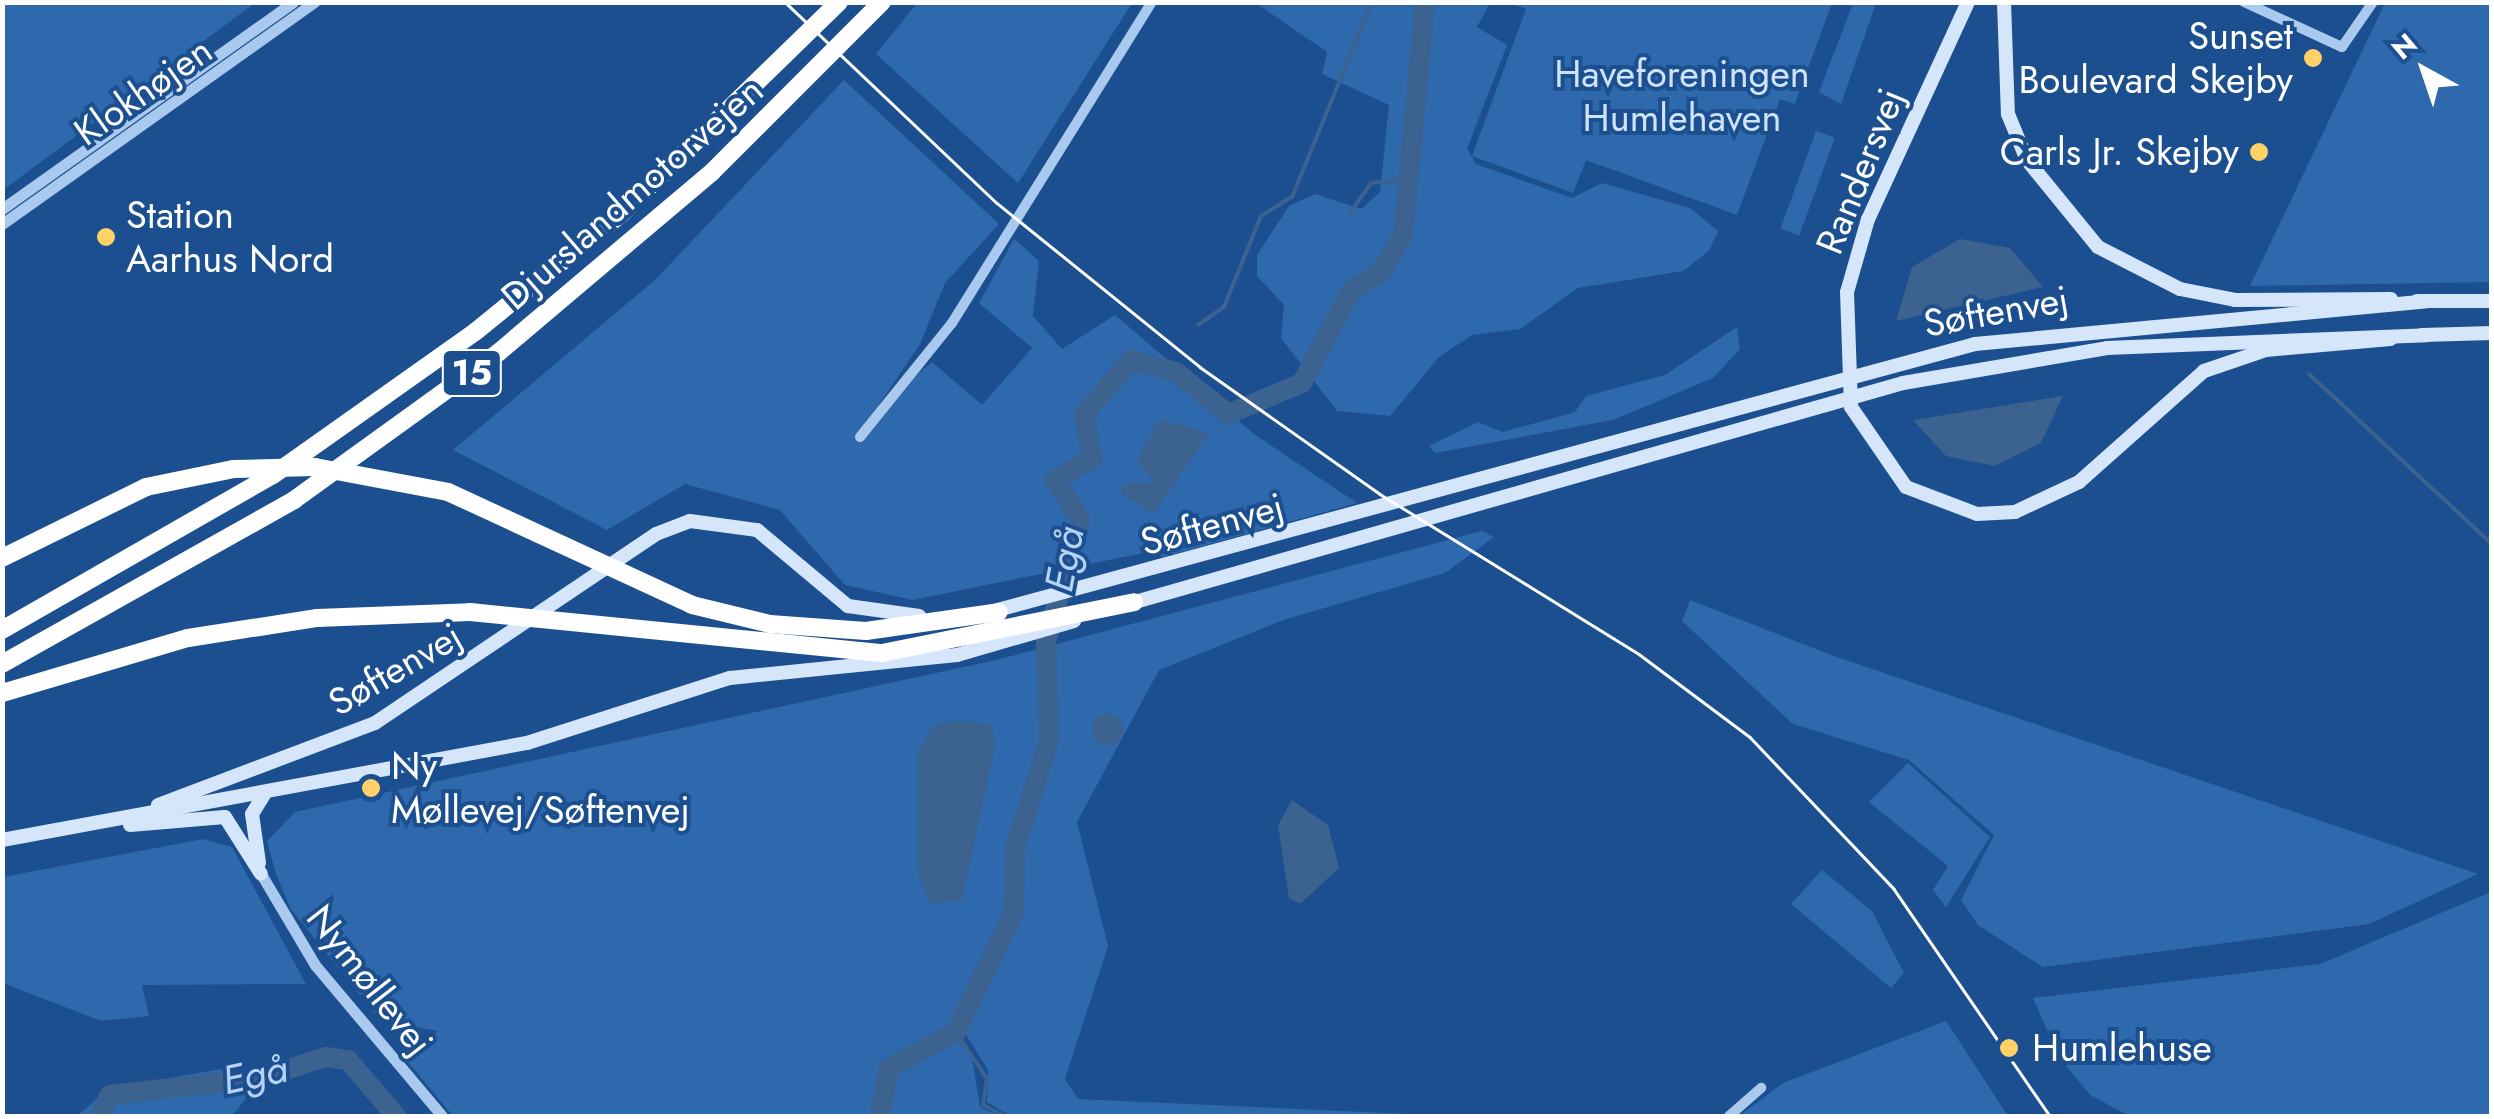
<!DOCTYPE html>
<meta charset="utf-8">
<style>
body{margin:0}
#map{position:relative;width:2494px;height:1119px;overflow:hidden;background:#1b4f8f;font-family:Jost,sans-serif}
div>[style]{position:absolute}
[style*='--x']{left:calc(var(--x)*1px);top:calc(var(--y)*1px);width:calc(var(--w)*1px);rotate:calc(var(--a)*1deg)}
.green>*{inset:0;background:#2e69ad;transform-origin:0 0}
.water>*{inset:0;background:#3c6290}
.round{border-radius:50%}
.stream>*{height:4px;margin:-2px;padding:0 2px;transform-origin:2px;border-radius:2px;background:#3c6290}
.river>*{height:20px;margin:-10px;padding:0 10px;transform-origin:10px;border-radius:10px;background:#3c6290}
.minor>*{height:10px;margin:-5px;padding:0 5px;transform-origin:5px;border-radius:5px;background:#a9c9ee}
.tertiary>*{height:11px;margin:-5.5px;padding:0 5.5px;transform-origin:5.5px;border-radius:5.5px;background:#a9c9ee}
.secondary>*{height:14px;margin:-7px;padding:0 7px;transform-origin:7px;border-radius:7px;background:#d6e6fa}
.motorway>*{height:18px;margin:-9px;padding:0 9px;transform-origin:9px;border-radius:9px;background:#fff}
.tram>*{height:2.5px;margin:-1.25px;padding:0 1.25px;transform-origin:1.25px;border-radius:1.25px;background:#fff}
.dots>*{width:28px;height:28px;translate:-50% -50%;box-sizing:border-box;border:5px solid #1b4f8f;border-radius:50%}
span{translate:-50% -50%;white-space:nowrap;text-align:center;line-height:1.15;-webkit-text-stroke:8px #1b4f8f;paint-order:stroke}
.shield-label span{padding:2px 8px;background:#1b4f8f;border:2px solid;border-radius:8px;-webkit-text-stroke-width:0}
.shield-label{font-size:35px;color:#fff;font-weight:700}
.poi-label{font-size:38px;color:#fff}
.right{translate:-100% -50%;text-align:right}
.left{translate:0 -50%;text-align:left}
.park-label{font-size:38px;color:#cfe3fa}
.street-label{font-size:38px;color:#fff}
.water-label{font-size:40px;color:#b5d3f5;font-style:italic}
.frame{position:absolute;inset:0;border:5px solid #fff;pointer-events:none}
.north{position:absolute;left:2374px;top:20px;width:100px;height:100px;-webkit-text-stroke:8px #1b4f8f;paint-order:stroke;rotate:320deg;font-size:28px;font-weight:700;line-height:40px;text-align:center;color:#fff}
.north::after{content:'';display:block;margin:auto;width:35px;height:45px;background:#fff;clip-path:polygon(50% 0,100% 100%,50% 72%,0 100%)}
</style>
<div id="map">
<div class="green">
<div style="clip-path:polygon(3px 2px,255px 2px,255px 3px,3px 190px)"></div>
<div style="clip-path:polygon(917px 3px,917px 2px,1132px 3px,1018px 183px,876px 54px)"></div>
<div style="clip-path:polygon(1256px 3px,1490px 3px,1477px 27px,1507px 45px,1467px 149px,1476px 164px,1572px 198px,1602px 183px,1690px 208px,1718px 231px,1709px 251px,1683px 271px,1578px 288px,1520px 329px,1472px 335px,1439px 357px,1390px 416px,1337px 411px,1281px 338px,1284px 305px,1257px 276px,1257px 255px,1289px 206px,1315px 194px,1361px 209px,1380px 192px,1389px 105px,1322px 74px,1327px 52px)"></div>
<div style="clip-path:polygon(1510px 3px,1832px 3px,1795px 104px,1780px 99px,1737px 215px,1586px 160px,1573px 193px,1472px 156px,1526px 9px)"></div>
<div style="clip-path:polygon(1853px 3px,1876px 3px,1841px 104px,1819px 92px)"></div>
<div style="clip-path:polygon(2385px 3px,2491px 3px,2491px 282px,2250px 286px)"></div>
<div style="clip-path:polygon(844px 80px,999px 224px,945px 283px,920px 344px,878px 406px,932px 362px,982px 405px,1032px 348px,979px 303px,1014px 239px,1039px 261px,1033px 316px,1062px 349px,1115px 315px,1254px 434px,1357px 503px,1163px 557px,1153px 551px,913px 600px,845px 585px,780px 510px,685px 484px,607px 530px,453px 450px,656px 279px)"></div>
<div style="left:1816px;top:131px;width:20px;height:104px;rotate:20deg"></div>
<div style="clip-path:polygon(1737px 327px,1740px 349px,1713px 378px,1613px 420px,1435px 453px,1429px 446px,1478px 422px,1503px 432px,1575px 412px,1586px 396px,1665px 375px)"></div>
<div style="clip-path:polygon(1482px 531px,1494px 537px,1445px 573px,1283px 620px,1159px 670px,1077px 822px,1108px 946px,1065px 1079px,1078px 1099px,1453px 1116px,1010px 1116px,987px 1102px,988px 1070px,963px 1030px,1016px 915px,1019px 850px,1053px 748px,1056px 677px,1047px 679px,1045px 746px,1011px 846px,1012px 903px,952px 1029px,972px 1057px,980px 1107px,999px 1116px,453px 1116px,407px 1061px,438px 1031px,381px 1021px,290px 908px,275px 871px,267px 841px,295px 812px,996px 660px)"></div>
<div style="clip-path:polygon(1690px 600px,1831px 655px,2478px 874px,2369px 924px,2043px 967px,1978px 925px,1961px 900px,1994px 835px,1909px 760px,1793px 724px,1682px 621px)"></div>
<div style="clip-path:polygon(1908px 763px,1990px 837px,1946px 907px,1933px 890px,1948px 866px,1869px 802px)"></div>
<div style="clip-path:polygon(203px 839px,232px 847px,306px 984px,142px 985px,149px 1016px,101px 1021px,3px 983px,3px 877px)"></div>
<div style="clip-path:polygon(1822px 870px,1872px 911px,1904px 973px,1891px 988px,1791px 904px)"></div>
<div style="clip-path:polygon(2491px 892px,2491px 1116px,2130px 1116px,2090px 1095px,2059px 1057px,2033px 998px,2320px 964px)"></div>
<div style="clip-path:polygon(1946px 1021px,2008px 1116px,1739px 1116px,1783px 1083px)"></div>
<div style="clip-path:polygon(233px 1067px,256px 1086px,232px 1116px,77px 1116px,108px 1089px)"></div>
</div>
<div class="water">
<div style="clip-path:polygon(1960px 239px,2010px 248px,2043px 287px,1896px 321px,1912px 267px)"></div>
<div style="clip-path:polygon(2063px 396px,2041px 443px,1995px 466px,1946px 456px,1913px 420px)"></div>
<div style="clip-path:polygon(1159px 419px,1209px 433px,1154px 513px,1121px 494px,1123px 483px,1154px 483px,1137px 461px)"></div>
<div class="round" style="left:1092px;top:714px;width:32px;height:32px"></div>
<div style="clip-path:polygon(958px 721px,992px 725px,995px 746px,962px 900px,929px 903px,918px 874px,918px 754px,933px 725px)"></div>
<div style="clip-path:polygon(1292px 800px,1328px 825px,1339px 868px,1300px 904px,1289px 898px,1278px 825px)"></div>
</div>
<div class="stream">
<div style="--x:1348;--y:216;--w:40;--a:-55.1"></div>
<div style="--x:1371;--y:183;--w:34;--a:-5"></div>
<div style="--x:1198;--y:325;--w:32;--a:-35"></div>
<div style="--x:1224;--y:307;--w:98;--a:-67.9"></div>
<div style="--x:1261;--y:216;--w:36;--a:-32"></div>
<div style="--x:1292;--y:197;--w:211;--a:-67.7"></div>
<div style="--x:2309;--y:374;--w:250;--a:42.9"></div>
<div style="--x:956;--y:1032;--w:56;--a:56.6"></div>
<div style="--x:987;--y:1079;--w:26;--a:99"></div>
<div style="--x:983;--y:1105;--w:24;--a:28"></div>
</div>
<div class="river">
<div style="--x:100;--y:1116;--w:23;--a:-65"></div>
<div style="--x:110;--y:1095;--w:151;--a:-6.5"></div>
<div style="--x:260;--y:1078;--w:69;--a:-17.7"></div>
<div style="--x:326;--y:1057;--w:22;--a:8"></div>
<div style="--x:348;--y:1060;--w:74;--a:49.4"></div>
<div style="--x:880;--y:1116;--w:49;--a:-79.4"></div>
<div style="--x:889;--y:1068;--w:76;--a:-28.2"></div>
<div style="--x:956;--y:1032;--w:133;--a:-64.2"></div>
<div style="--x:1014;--y:912;--w:64;--a:-89.1"></div>
<div style="--x:1015;--y:848;--w:112;--a:-72.4"></div>
<div style="--x:1049;--y:741;--w:99;--a:-91.7"></div>
<div style="--x:1046;--y:642;--w:128;--a:-74.5"></div>
<div style="--x:1080;--y:519;--w:46;--a:-122.7"></div>
<div style="--x:1055;--y:480;--w:43;--a:-29.6"></div>
<div style="--x:1092;--y:459;--w:45;--a:-100.3"></div>
<div style="--x:1084;--y:415;--w:72;--a:-49.5"></div>
<div style="--x:1131;--y:360;--w:47;--a:14.9"></div>
<div style="--x:1176;--y:372;--w:67;--a:38.9"></div>
<div style="--x:1228;--y:414;--w:80;--a:-22.7"></div>
<div style="--x:1302;--y:383;--w:104;--a:-62"></div>
<div style="--x:1351;--y:291;--w:34;--a:-32"></div>
<div style="--x:1380;--y:273;--w:44;--a:-58.8"></div>
<div style="--x:1403;--y:235;--w:234;--a:-84.6"></div>
</div>
<div class="minor">
<div style="--x:2244;--y:2;--w:108;--a:24.7"></div>
<div style="--x:2342;--y:47;--w:55;--a:-55.4"></div>
<div style="--x:860;--y:437;--w:146;--a:-51.1"></div>
<div style="--x:952;--y:323;--w:378;--a:-58.1"></div>
<div style="--x:1729;--y:1116;--w:43;--a:-41.2"></div>
</div>
<div class="tertiary">
<div style="--x:2;--y:209;--w:357;--a:-35.4"></div>
<div style="--x:2;--y:224;--w:383;--a:-35.4"></div>
<div style="--x:261;--y:874;--w:106;--a:59.3"></div>
<div style="--x:315;--y:965;--w:197;--a:49.9"></div>
</div>
<div class="secondary">
<div style="--x:1968;--y:2;--w:239;--a:114.7"></div>
<div style="--x:1868;--y:219;--w:76;--a:106"></div>
<div style="--x:1847;--y:292;--w:115;--a:88"></div>
<div style="--x:1851;--y:407;--w:97;--a:55.5"></div>
<div style="--x:1906;--y:487;--w:76;--a:20.8"></div>
<div style="--x:1977;--y:514;--w:38;--a:-3"></div>
<div style="--x:2015;--y:512;--w:71;--a:-25.1"></div>
<div style="--x:2079;--y:482;--w:167;--a:-41.6"></div>
<div style="--x:2204;--y:371;--w:65;--a:-18.7"></div>
<div style="--x:2266;--y:350;--w:125;--a:-5"></div>
<div style="--x:2004;--y:2;--w:112;--a:88"></div>
<div style="--x:2008;--y:114;--w:50;--a:67.6"></div>
<div style="--x:2027;--y:160;--w:112;--a:50.8"></div>
<div style="--x:2098;--y:247;--w:92;--a:27.1"></div>
<div style="--x:2180;--y:289;--w:56;--a:11.3"></div>
<div style="--x:2235;--y:300;--w:156;--a:-0.4"></div>
<div style="--x:2417;--y:301;--w:75;--a:0"></div>
<div style="--x:2422;--y:335;--w:70;--a:-1.6"></div>
<div style="--x:1128;--y:604;--w:806;--a:-15.92"></div>
<div style="--x:1903;--y:383;--w:207;--a:-9.7"></div>
<div style="--x:2107;--y:348;--w:320;--a:-2.3"></div>
<div style="--x:990;--y:612;--w:1021;--a:-15.22"></div>
<div style="--x:1975;--y:344;--w:454;--a:-5.4"></div>
<div style="--x:158;--y:805;--w:232;--a:-20.7"></div>
<div style="--x:375;--y:723;--w:339;--a:-33.9"></div>
<div style="--x:656;--y:534;--w:36;--a:-21"></div>
<div style="--x:690;--y:521;--w:68;--a:7.7"></div>
<div style="--x:757;--y:530;--w:119;--a:39.9"></div>
<div style="--x:848;--y:606;--w:72;--a:8"></div>
<div style="--x:130;--y:825;--w:95;--a:-4.8"></div>
<div style="--x:225;--y:817;--w:67;--a:57.7"></div>
<div style="--x:2;--y:840;--w:534;--a:-10.47"></div>
<div style="--x:527;--y:743;--w:213;--a:-17.8"></div>
<div style="--x:730;--y:678;--w:228;--a:-5.8"></div>
<div style="--x:957;--y:655;--w:122;--a:-16.2"></div>
<div style="--x:259;--y:863;--w:49;--a:-98.1"></div>
<div style="--x:252;--y:814;--w:22;--a:-58"></div>
</div>
<div class="motorway">
<div style="--x:2;--y:558;--w:161;--a:-26.2"></div>
<div style="--x:146;--y:487;--w:90;--a:-11.6"></div>
<div style="--x:234;--y:469;--w:81;--a:-1.4"></div>
<div style="--x:315;--y:467;--w:135;--a:10.6"></div>
<div style="--x:448;--y:492;--w:269;--a:24.8"></div>
<div style="--x:692;--y:605;--w:80;--a:13.7"></div>
<div style="--x:770;--y:624;--w:96;--a:4.2"></div>
<div style="--x:866;--y:631;--w:134;--a:-8.1"></div>
<div style="--x:2;--y:630;--w:312;--a:-29.8"></div>
<div style="--x:273;--y:475;--w:247;--a:-35.3"></div>
<div style="--x:475;--y:332;--w:189;--a:-39"></div>
<div style="--x:622;--y:213;--w:303;--a:-44.2"></div>
<div style="--x:2;--y:664;--w:335;--a:-29.3"></div>
<div style="--x:294;--y:500;--w:253;--a:-35.8"></div>
<div style="--x:499;--y:352;--w:280;--a:-40.2"></div>
<div style="--x:713;--y:171;--w:239;--a:-45"></div>
<div style="--x:2;--y:693;--w:194;--a:-16.5"></div>
<div style="--x:188;--y:638;--w:131;--a:-8.8"></div>
<div style="--x:317;--y:618;--w:153;--a:-2.2"></div>
<div style="--x:470;--y:612;--w:414;--a:5.7"></div>
<div style="--x:882;--y:653;--w:257;--a:-11.4"></div>
</div>
<div class="tram">
<div style="--x:785;--y:2;--w:292;--a:43.5"></div>
<div style="--x:997;--y:203;--w:261;--a:38.9"></div>
<div style="--x:1200;--y:367;--w:220;--a:35.2"></div>
<div style="--x:1380;--y:494;--w:304;--a:31.7"></div>
<div style="--x:1639;--y:654;--w:139;--a:36.8"></div>
<div style="--x:1750;--y:737;--w:209;--a:46.5"></div>
<div style="--x:1894;--y:889;--w:275;--a:55.5"></div>
</div>
<div class="dots">
<div style="left:2313px;top:58px;background:#ffd166"></div>
<div style="left:2259px;top:152px;background:#ffd166"></div>
<div style="left:106px;top:237px;background:#ffd166"></div>
<div style="left:371px;top:788px;background:#ffd166"></div>
<div style="left:2009px;top:1048px;background:#ffd166"></div>
</div>
<div class="shield-label">
<span style="left:472px;top:373px">15</span>
</div>
<div class="poi-label">
<span class="right" style="left:2293px;top:58px">Sunset<br>Boulevard Skejby</span>
<span class="right" style="left:2239px;top:152px">Carls Jr. Skejby</span>
<span class="left" style="left:126px;top:237px">Station<br>Aarhus Nord</span>
<span class="left" style="left:391px;top:788px">Ny<br>Møllevej/Søftenvej</span>
<span class="left" style="left:2032px;top:1048px">Humlehuse</span>
</div>
<div class="park-label">
<span style="left:1682px;top:96px">Haveforeningen<br>Humlehaven</span>
</div>
<div class="street-label">
<span style="left:143px;top:91px;rotate:-35deg">Klokhøjen</span>
<span style="left:1860px;top:171px;rotate:-68deg">Randersvej</span>
<span style="left:632px;top:193px;rotate:-41deg">Djurslandmotorvejen</span>
<span style="left:1996px;top:311px;rotate:-10deg">Søftenvej</span>
<span style="left:1212px;top:524px;rotate:-15deg">Søftenvej</span>
<span style="left:395px;top:669px;rotate:-30deg">Søftenvej</span>
<span style="left:370px;top:980px;rotate:52deg">Nymøllevej</span>
</div>
<div class="water-label">
<span style="left:1064px;top:559px;rotate:-79deg">Egå</span>
<span style="left:255px;top:1074px;rotate:-12deg">Egå</span>
</div>
<div class="frame"></div>
<div class="north">N</div>
</div>
